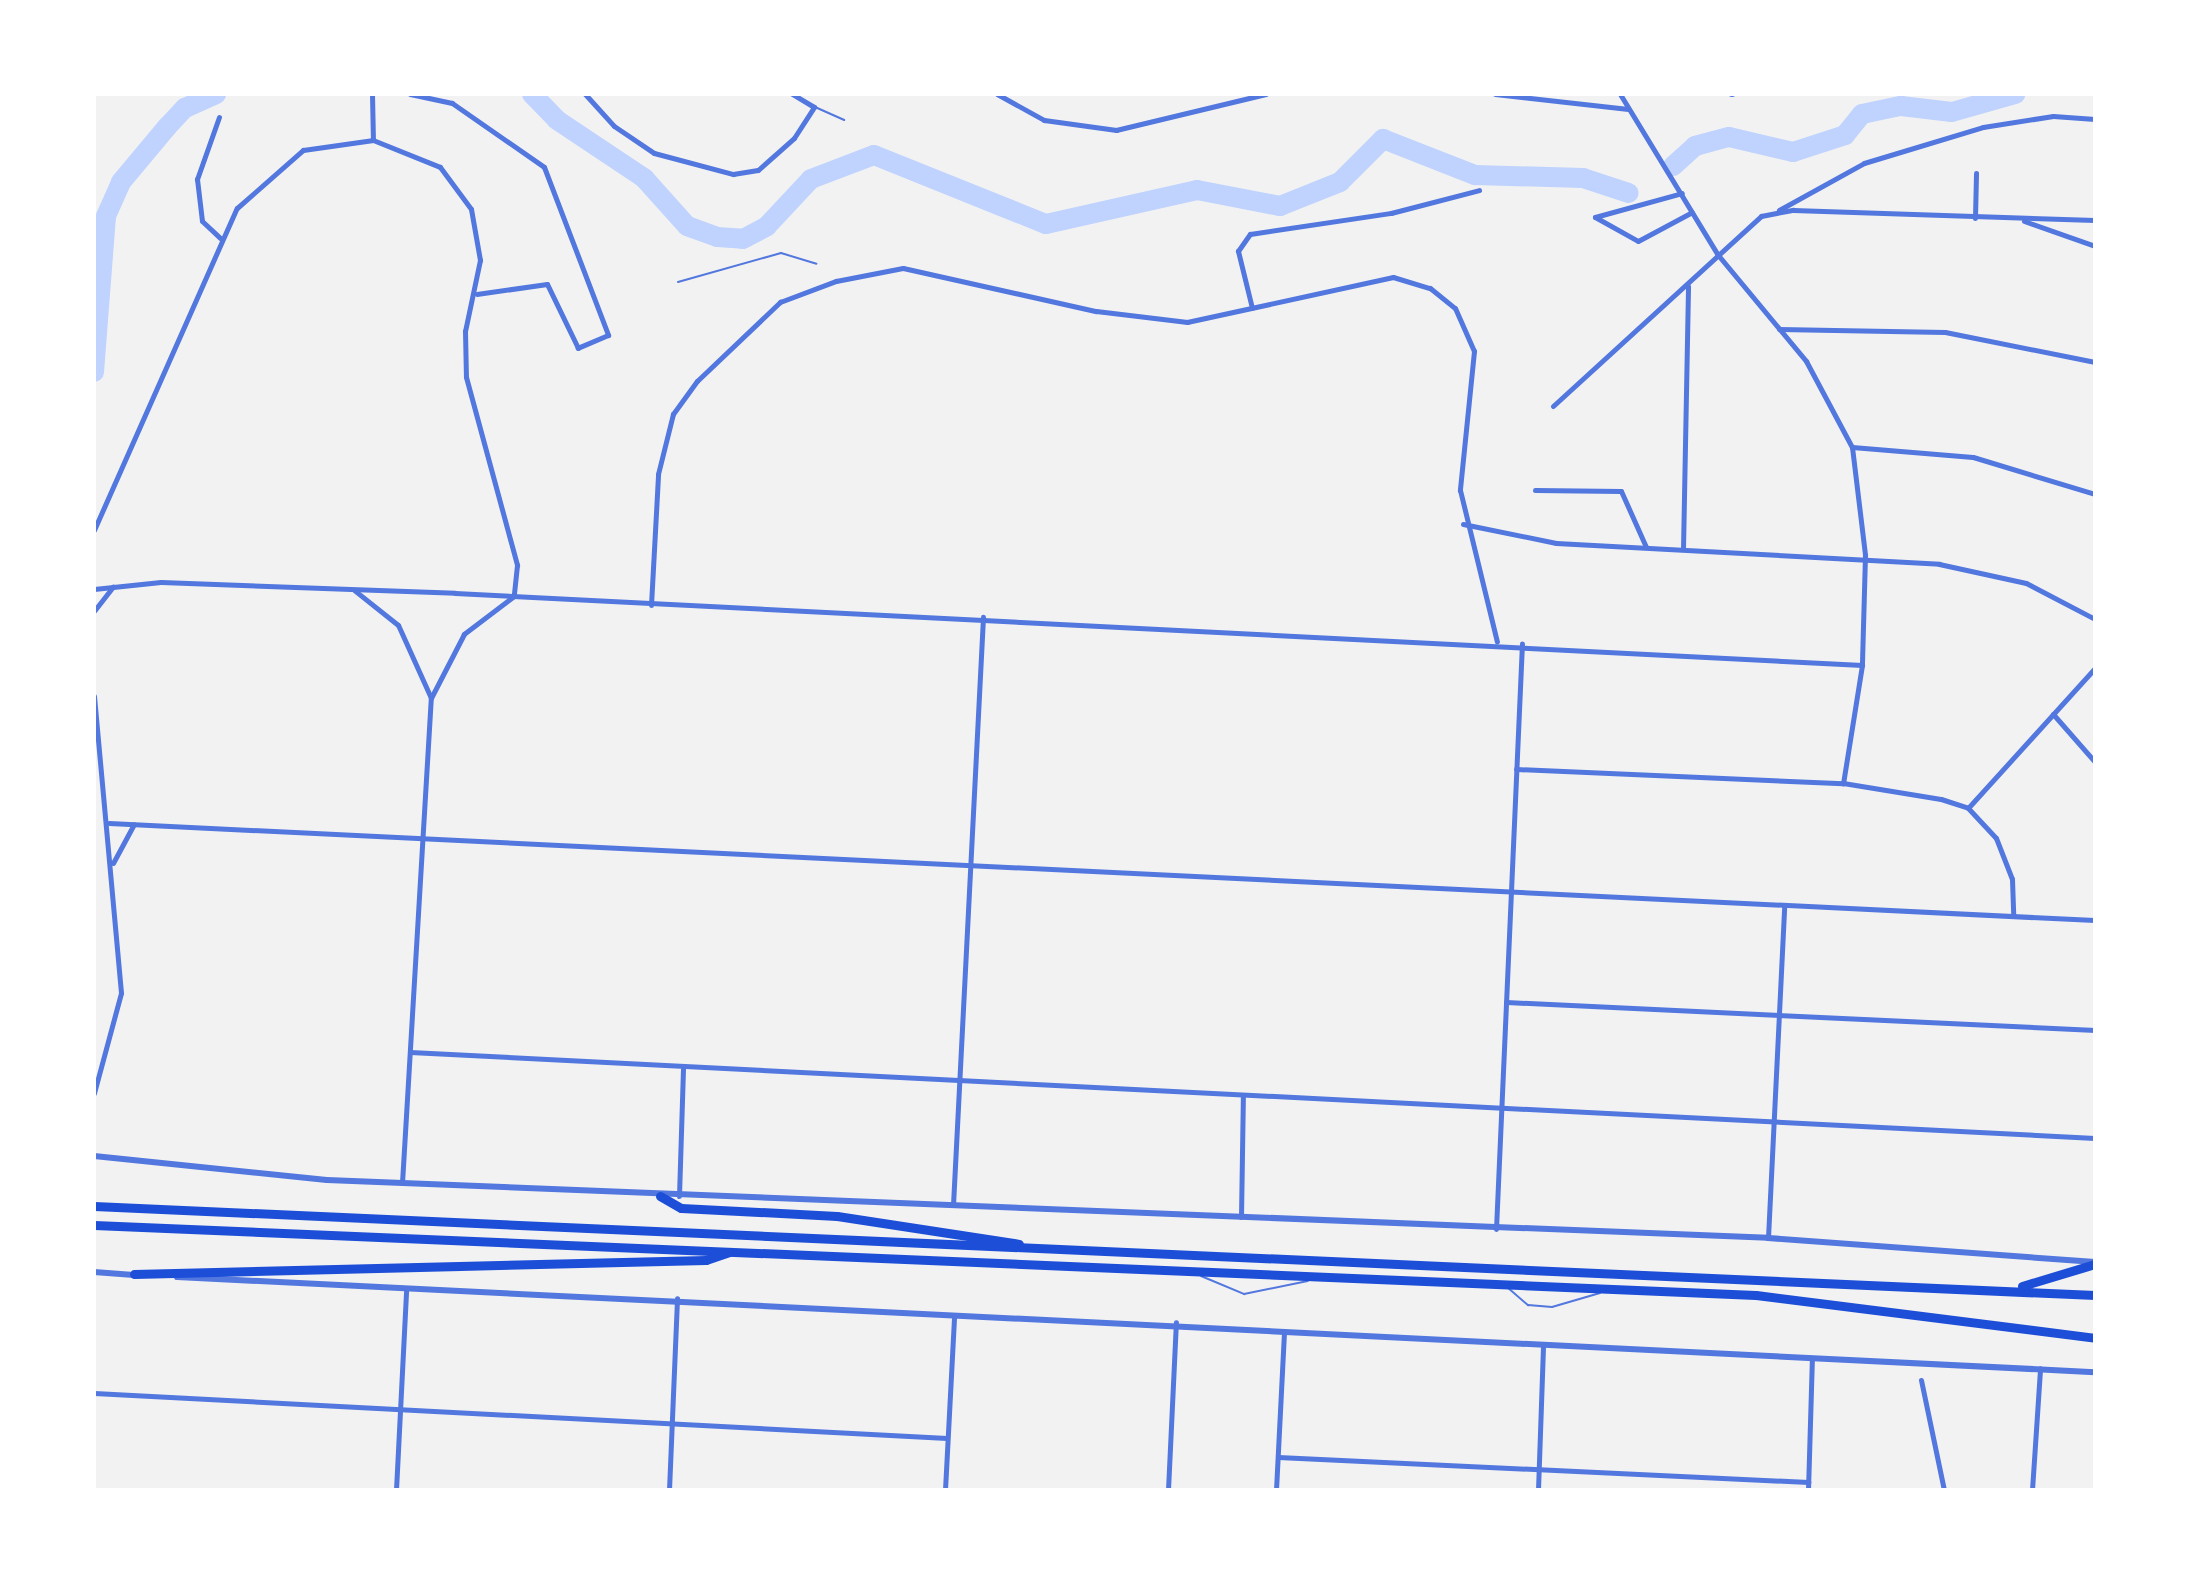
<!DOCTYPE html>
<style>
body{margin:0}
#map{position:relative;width:2189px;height:1584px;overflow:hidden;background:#f2f2f2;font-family:"Public Sans",sans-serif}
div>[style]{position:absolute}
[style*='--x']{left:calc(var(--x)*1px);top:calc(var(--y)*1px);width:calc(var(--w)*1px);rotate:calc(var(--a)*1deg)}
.river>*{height:20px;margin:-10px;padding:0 10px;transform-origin:10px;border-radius:10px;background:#bfd3fe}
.service>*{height:2px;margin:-1px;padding:0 1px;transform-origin:1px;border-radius:1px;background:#5277de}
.minor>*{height:5px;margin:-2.5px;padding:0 2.5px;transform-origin:2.5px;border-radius:2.5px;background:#5277de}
.tertiary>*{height:6px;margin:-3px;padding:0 3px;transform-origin:3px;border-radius:3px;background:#5277de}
.motorway>*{height:9px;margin:-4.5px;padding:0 4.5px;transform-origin:4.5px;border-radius:4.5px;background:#1d4ed8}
span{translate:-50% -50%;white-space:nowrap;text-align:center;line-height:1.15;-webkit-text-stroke:8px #fff;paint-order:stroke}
.frame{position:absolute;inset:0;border:96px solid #fff;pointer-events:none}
</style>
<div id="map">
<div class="river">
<div style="--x:532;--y:94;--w:36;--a:46"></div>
<div style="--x:557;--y:120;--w:105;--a:33.7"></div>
<div style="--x:644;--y:178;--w:64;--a:48.1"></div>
<div style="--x:687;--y:226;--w:32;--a:20"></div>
<div style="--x:717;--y:237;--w:26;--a:4"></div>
<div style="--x:743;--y:239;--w:27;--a:-28"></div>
<div style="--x:767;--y:226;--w:64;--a:-46.9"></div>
<div style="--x:811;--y:179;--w:67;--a:-20.9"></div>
<div style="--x:874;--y:155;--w:185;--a:21.9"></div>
<div style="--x:1046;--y:224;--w:155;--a:-12.7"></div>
<div style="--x:1197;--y:190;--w:85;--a:10.9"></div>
<div style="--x:1280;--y:206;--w:65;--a:-21.8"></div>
<div style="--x:1340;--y:182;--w:61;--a:-45"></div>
<div style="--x:1383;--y:139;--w:99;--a:21.4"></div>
<div style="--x:1475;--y:175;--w:108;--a:1.6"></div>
<div style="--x:1583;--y:178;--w:48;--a:18.1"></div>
<div style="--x:1673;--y:166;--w:30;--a:-42"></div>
<div style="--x:1695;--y:146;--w:35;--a:-15"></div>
<div style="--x:1729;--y:137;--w:66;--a:13.2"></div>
<div style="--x:1793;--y:152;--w:55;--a:-18.1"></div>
<div style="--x:1845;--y:135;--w:27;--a:-51"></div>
<div style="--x:1862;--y:114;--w:40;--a:-12"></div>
<div style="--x:1901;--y:106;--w:51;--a:6.7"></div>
<div style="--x:1952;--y:112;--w:66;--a:-15.9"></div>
<div style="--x:94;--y:372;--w:156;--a:-85.6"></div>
<div style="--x:106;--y:216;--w:37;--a:-66"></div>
<div style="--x:121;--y:182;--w:72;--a:-50.1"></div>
<div style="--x:167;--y:127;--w:26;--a:-47"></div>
<div style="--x:185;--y:108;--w:34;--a:-24"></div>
</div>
<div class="service">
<div style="--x:815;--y:107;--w:32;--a:24"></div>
<div style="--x:678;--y:282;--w:107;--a:-15.7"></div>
<div style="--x:781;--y:253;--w:37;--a:17"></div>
<div style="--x:1201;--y:1276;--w:47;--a:22.7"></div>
<div style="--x:1244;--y:1294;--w:65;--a:-11.5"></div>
<div style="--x:1507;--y:1287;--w:28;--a:41"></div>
<div style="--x:1528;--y:1305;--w:24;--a:5"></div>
<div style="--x:1552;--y:1307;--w:50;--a:-16.3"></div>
</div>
<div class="minor">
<div style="--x:372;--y:94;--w:46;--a:88.8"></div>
<div style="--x:410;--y:94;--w:43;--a:12.1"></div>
<div style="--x:452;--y:103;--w:112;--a:34.8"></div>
<div style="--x:544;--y:167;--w:180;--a:69.1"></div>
<div style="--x:608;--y:335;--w:33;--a:157"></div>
<div style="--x:578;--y:348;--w:71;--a:-115.8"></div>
<div style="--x:547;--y:284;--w:71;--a:171.9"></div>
<div style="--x:585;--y:94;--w:43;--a:47.8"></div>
<div style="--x:614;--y:126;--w:48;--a:34"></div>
<div style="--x:654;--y:153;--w:82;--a:14.9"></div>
<div style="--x:733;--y:174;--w:25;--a:-9"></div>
<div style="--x:758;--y:170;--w:48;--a:-41.6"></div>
<div style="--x:794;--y:138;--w:37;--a:-57"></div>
<div style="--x:814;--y:107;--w:26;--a:-149"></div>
<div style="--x:997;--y:94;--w:54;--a:29"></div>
<div style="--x:1044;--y:120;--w:73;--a:7.9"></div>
<div style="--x:1116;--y:130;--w:154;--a:-13.5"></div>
<div style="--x:1495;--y:94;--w:134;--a:6.4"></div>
<div style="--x:1620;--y:94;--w:188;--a:58.7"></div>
<div style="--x:1718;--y:255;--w:138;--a:50.3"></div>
<div style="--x:1806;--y:361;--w:98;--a:61.9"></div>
<div style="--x:1852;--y:447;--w:109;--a:83.1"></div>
<div style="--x:1865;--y:555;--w:110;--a:91.6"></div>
<div style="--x:1862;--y:665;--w:120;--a:99.1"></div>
<div style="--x:1731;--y:94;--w:1;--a:0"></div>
<div style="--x:219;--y:117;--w:66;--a:109.5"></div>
<div style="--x:197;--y:179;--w:42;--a:83.2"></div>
<div style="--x:202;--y:221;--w:25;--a:43"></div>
<div style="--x:1779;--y:210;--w:97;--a:-28.9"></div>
<div style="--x:1864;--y:163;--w:124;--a:-16.8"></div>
<div style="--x:1983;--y:127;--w:71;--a:-8.9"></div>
<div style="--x:2053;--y:116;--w:42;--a:4.1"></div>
<div style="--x:1595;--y:217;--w:49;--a:29.2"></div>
<div style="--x:1638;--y:241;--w:61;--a:-28.2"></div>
<div style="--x:1595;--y:217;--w:90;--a:-15.4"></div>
<div style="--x:1975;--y:218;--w:45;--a:-88.7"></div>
<div style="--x:2024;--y:221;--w:75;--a:19.4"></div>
<div style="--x:1252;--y:308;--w:59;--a:-103.8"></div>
<div style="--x:1238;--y:251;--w:21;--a:-55"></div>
<div style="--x:1250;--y:234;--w:143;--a:-8.5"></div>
<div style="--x:1391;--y:213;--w:91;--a:-14.6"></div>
<div style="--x:1779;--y:329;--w:166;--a:1"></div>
<div style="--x:1945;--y:332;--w:153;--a:11.3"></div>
<div style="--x:1553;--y:406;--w:282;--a:-42.4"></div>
<div style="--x:1761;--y:216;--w:33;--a:-11"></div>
<div style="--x:1793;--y:210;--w:302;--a:1.9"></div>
<div style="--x:1852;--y:447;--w:121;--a:4.7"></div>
<div style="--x:1973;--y:457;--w:127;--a:16.9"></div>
<div style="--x:1535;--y:490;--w:86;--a:0.7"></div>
<div style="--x:1621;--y:491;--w:61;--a:65.9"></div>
<div style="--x:1463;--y:524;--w:95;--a:11.5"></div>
<div style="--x:1556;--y:543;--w:384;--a:3.1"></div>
<div style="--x:1939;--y:564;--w:89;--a:12.3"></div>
<div style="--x:2026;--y:583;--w:78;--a:27.6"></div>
<div style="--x:94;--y:530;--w:352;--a:-66.1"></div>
<div style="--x:237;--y:208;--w:88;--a:-41.3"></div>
<div style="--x:303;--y:150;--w:71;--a:-8.1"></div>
<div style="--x:373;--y:140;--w:72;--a:21.9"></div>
<div style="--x:440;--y:167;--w:52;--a:53.6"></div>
<div style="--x:471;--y:209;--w:52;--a:80"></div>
<div style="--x:480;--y:260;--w:73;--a:101.9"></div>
<div style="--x:465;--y:331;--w:46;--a:88.8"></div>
<div style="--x:466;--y:377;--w:195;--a:74.8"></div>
<div style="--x:517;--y:565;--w:31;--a:96"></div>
<div style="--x:514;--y:596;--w:63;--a:142.8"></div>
<div style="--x:464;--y:634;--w:72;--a:117.3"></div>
<div style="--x:431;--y:698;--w:80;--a:-114.3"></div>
<div style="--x:398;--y:625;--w:56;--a:-141.5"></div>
<div style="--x:1683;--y:549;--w:263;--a:-88.9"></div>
<div style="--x:94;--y:589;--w:67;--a:-6"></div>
<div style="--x:161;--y:582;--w:294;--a:2.1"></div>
<div style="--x:455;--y:593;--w:1409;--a:2.93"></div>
<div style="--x:651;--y:605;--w:131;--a:-86.9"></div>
<div style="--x:658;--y:474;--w:62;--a:-76"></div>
<div style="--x:673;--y:414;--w:41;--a:-54"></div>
<div style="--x:697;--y:381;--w:115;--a:-43.6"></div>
<div style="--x:780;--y:302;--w:60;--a:-20.6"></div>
<div style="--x:836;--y:281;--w:68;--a:-11"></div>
<div style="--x:903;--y:268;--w:198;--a:12.6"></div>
<div style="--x:1096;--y:311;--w:92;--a:6.9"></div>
<div style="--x:1187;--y:322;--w:211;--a:-12.3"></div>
<div style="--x:1393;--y:277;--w:39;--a:17"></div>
<div style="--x:1430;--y:288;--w:32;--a:39"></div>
<div style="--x:1455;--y:308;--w:47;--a:66.2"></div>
<div style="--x:1474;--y:351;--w:140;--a:95.8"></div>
<div style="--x:1460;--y:490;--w:156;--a:76.3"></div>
<div style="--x:94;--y:611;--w:31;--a:-52"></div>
<div style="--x:94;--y:696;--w:298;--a:84.8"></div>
<div style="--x:121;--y:993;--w:104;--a:105.1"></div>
<div style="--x:2053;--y:714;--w:64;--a:48.8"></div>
<div style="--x:1516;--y:769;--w:327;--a:2.5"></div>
<div style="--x:1843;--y:783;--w:99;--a:9.3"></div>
<div style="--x:1941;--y:799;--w:28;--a:18"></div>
<div style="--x:1968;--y:808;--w:41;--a:47"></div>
<div style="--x:1996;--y:838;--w:44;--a:68.7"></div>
<div style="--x:2012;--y:879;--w:37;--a:88"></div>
<div style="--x:1968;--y:808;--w:189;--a:-47.8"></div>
<div style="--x:109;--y:823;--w:1988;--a:2.8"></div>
<div style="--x:113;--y:863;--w:44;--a:-61.7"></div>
<div style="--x:1506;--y:1002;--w:590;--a:2.72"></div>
<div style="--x:410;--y:1052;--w:1687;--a:2.92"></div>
<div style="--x:402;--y:1183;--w:486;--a:-86.6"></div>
<div style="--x:679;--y:1196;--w:127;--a:-88.2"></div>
<div style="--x:953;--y:1205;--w:589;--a:-87.08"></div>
<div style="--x:1241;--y:1217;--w:122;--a:-89.1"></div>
<div style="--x:1496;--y:1229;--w:586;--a:-87.46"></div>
<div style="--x:1768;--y:1238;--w:332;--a:-87.2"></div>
<div style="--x:1921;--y:1380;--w:112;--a:78.2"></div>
<div style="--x:94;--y:1393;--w:854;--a:3.02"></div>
<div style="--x:1278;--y:1457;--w:531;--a:2.7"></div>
<div style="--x:396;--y:1490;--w:200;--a:-87.1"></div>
<div style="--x:669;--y:1490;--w:192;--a:-87.6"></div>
<div style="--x:945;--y:1490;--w:173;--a:-87"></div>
<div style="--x:1168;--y:1490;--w:168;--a:-87.3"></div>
<div style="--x:1276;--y:1490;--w:159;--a:-87.1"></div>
<div style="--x:1538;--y:1490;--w:146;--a:-88"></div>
<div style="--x:1808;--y:1490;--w:132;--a:-88.3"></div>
<div style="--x:2032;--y:1490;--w:122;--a:-86.2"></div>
</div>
<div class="tertiary">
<div style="--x:94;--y:1156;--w:234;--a:5.9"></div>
<div style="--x:327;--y:1180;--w:1442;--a:2.3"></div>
<div style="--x:1768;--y:1238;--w:328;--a:4.2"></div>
<div style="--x:94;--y:1272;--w:40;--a:4.3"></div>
<div style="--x:177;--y:1277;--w:1920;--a:2.84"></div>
</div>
<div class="motorway">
<div style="--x:660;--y:1196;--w:24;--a:30"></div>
<div style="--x:681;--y:1208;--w:156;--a:2.9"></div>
<div style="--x:837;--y:1216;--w:184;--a:8.7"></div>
<div style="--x:94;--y:1206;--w:2003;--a:2.55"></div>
<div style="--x:94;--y:1225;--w:1663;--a:2.41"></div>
<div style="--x:1756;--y:1295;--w:342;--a:7.2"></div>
<div style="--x:134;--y:1274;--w:572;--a:-1.4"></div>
<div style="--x:706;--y:1260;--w:24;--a:-19"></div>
<div style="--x:2022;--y:1286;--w:76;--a:-16.8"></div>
</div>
<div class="frame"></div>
</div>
